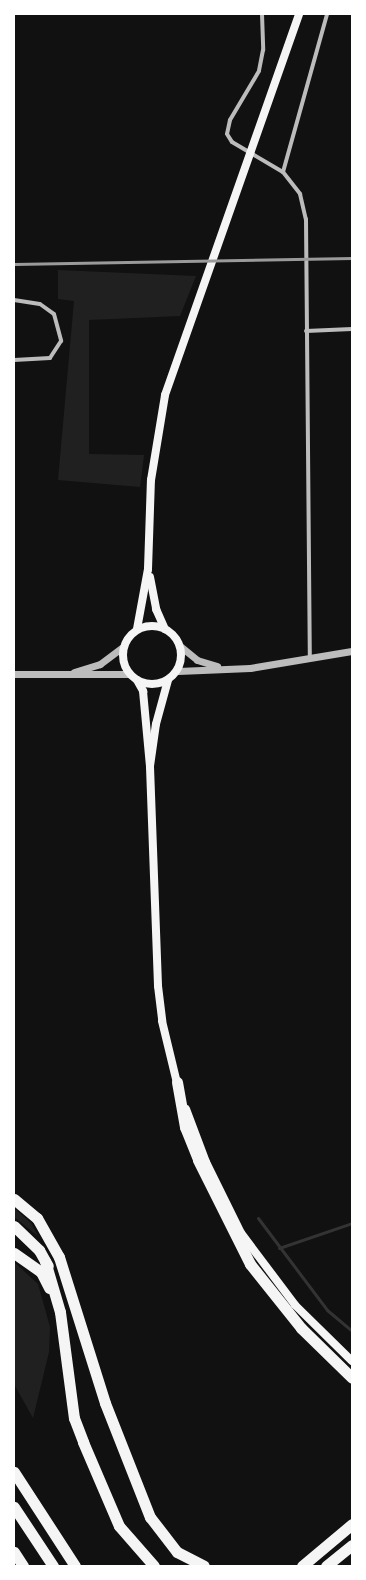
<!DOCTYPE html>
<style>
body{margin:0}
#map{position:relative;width:366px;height:1580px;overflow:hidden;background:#111;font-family:"Space Grotesk",sans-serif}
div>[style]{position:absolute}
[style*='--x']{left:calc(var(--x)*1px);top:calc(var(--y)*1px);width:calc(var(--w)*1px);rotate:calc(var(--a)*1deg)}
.green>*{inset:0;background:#202020}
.stream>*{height:3px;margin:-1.5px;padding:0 1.5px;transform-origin:1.5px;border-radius:1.5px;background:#333}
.minor>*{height:4px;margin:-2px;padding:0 2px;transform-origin:2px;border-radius:2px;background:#bcbcbc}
.tertiary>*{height:7px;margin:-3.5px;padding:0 3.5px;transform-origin:3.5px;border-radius:3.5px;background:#bcbcbc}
.secondary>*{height:8px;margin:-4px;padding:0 4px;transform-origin:4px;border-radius:4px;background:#f5f5f5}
.secondary>.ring{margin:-4px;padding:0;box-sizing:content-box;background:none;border:8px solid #f5f5f5;border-radius:50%}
.motorway>*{height:11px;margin:-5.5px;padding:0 5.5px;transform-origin:5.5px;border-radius:5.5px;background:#f5f5f5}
.rail>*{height:3px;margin:-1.5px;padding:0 1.5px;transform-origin:1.5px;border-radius:1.5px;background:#9a9a9a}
span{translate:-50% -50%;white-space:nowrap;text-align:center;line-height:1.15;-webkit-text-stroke:3.5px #fff;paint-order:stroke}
.frame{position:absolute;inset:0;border:15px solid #fff;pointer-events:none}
</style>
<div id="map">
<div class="green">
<div style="clip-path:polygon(58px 270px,196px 276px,180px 316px,89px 320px,89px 454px,144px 455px,140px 487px,58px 480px,74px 301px,58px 299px)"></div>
<div style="clip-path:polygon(14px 1208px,31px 1223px,38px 1236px,14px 1217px)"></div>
<div style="clip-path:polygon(14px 1262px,38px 1284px,50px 1327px,49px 1352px,33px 1418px,14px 1384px)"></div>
</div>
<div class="stream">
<div style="--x:258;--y:1218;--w:115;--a:53.1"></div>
<div style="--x:327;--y:1310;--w:33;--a:40"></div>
<div style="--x:279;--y:1248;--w:77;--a:-18.9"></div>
</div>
<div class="minor">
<div style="--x:262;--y:14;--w:36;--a:88"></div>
<div style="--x:263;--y:50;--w:21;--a:101"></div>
<div style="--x:259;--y:71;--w:57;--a:120.6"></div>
<div style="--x:230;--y:120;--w:14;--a:102"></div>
<div style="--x:227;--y:134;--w:9;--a:58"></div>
<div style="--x:232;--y:142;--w:59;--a:30.5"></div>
<div style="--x:283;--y:172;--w:28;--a:52"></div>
<div style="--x:300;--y:194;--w:26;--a:77"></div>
<div style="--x:306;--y:219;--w:440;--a:89.5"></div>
<div style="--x:283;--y:172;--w:164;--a:-74.4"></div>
<div style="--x:14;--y:300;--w:26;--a:9"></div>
<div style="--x:40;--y:304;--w:17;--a:36"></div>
<div style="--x:54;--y:314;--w:28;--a:75"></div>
<div style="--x:61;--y:341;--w:20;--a:123"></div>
<div style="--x:50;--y:358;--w:36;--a:177"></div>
<div style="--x:306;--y:331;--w:46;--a:-2.5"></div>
</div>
<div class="tertiary">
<div style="--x:180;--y:646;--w:22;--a:39"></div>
<div style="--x:197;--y:660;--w:21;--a:17"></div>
<div style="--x:178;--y:671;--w:72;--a:-2.4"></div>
<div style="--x:250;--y:668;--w:103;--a:-9.5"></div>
<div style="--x:74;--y:672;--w:27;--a:-17"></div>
<div style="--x:100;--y:664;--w:30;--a:-37"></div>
<div style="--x:14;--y:674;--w:116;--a:0"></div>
</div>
<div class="secondary">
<div style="--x:150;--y:577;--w:33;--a:79"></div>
<div style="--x:156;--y:609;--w:22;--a:66"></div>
<div class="ring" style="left:123px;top:626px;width:50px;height:50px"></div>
<div style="--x:137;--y:629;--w:61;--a:-79.6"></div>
<div style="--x:148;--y:569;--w:89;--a:-88.1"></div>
<div style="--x:151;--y:480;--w:86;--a:-80.6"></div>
<div style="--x:165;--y:395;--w:404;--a:-70.6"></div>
<div style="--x:137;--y:680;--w:13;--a:61"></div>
<div style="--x:143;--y:691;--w:76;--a:84.7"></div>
<div style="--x:150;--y:767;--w:219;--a:87.9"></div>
<div style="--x:158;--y:986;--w:35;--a:83"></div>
<div style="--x:162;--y:1021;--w:68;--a:76.4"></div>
<div style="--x:150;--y:766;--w:42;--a:-81.9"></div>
<div style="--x:156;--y:724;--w:46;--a:-74.7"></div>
<div style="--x:186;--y:1109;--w:57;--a:69.3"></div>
<div style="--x:206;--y:1162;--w:79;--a:63.8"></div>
<div style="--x:241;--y:1233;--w:90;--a:53.1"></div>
<div style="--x:295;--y:1305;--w:80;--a:44.5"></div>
</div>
<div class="motorway">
<div style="--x:177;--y:1082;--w:46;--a:79.9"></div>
<div style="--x:185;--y:1127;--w:35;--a:68"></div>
<div style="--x:198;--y:1160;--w:116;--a:63.4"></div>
<div style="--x:250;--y:1264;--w:82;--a:51.4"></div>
<div style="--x:301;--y:1328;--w:71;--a:44.4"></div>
<div style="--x:14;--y:1199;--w:30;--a:40"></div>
<div style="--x:37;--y:1218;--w:45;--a:60.6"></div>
<div style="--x:59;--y:1257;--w:153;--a:72.5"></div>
<div style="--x:105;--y:1403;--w:123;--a:68.5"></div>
<div style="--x:150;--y:1517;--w:44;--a:52.4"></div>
<div style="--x:177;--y:1552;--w:30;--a:27"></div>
<div style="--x:14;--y:1226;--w:35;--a:44"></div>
<div style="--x:39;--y:1250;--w:18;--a:61"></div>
<div style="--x:14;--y:1253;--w:33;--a:35"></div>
<div style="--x:41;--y:1272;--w:18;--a:63"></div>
<div style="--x:45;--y:1261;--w:53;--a:73.6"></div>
<div style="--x:60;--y:1312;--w:107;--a:82.5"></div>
<div style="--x:74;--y:1418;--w:26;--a:69"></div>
<div style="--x:83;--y:1442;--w:91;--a:66.8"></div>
<div style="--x:119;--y:1526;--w:53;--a:48.8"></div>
<div style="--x:14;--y:1472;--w:112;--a:57"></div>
<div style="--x:14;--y:1507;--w:71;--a:56.5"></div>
<div style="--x:14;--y:1552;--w:17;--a:57"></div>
<div style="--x:302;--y:1566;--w:65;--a:-40"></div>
<div style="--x:326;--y:1566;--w:33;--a:-39"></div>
</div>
<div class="rail">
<div style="--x:14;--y:264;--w:338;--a:-1"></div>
</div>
<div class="frame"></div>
</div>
